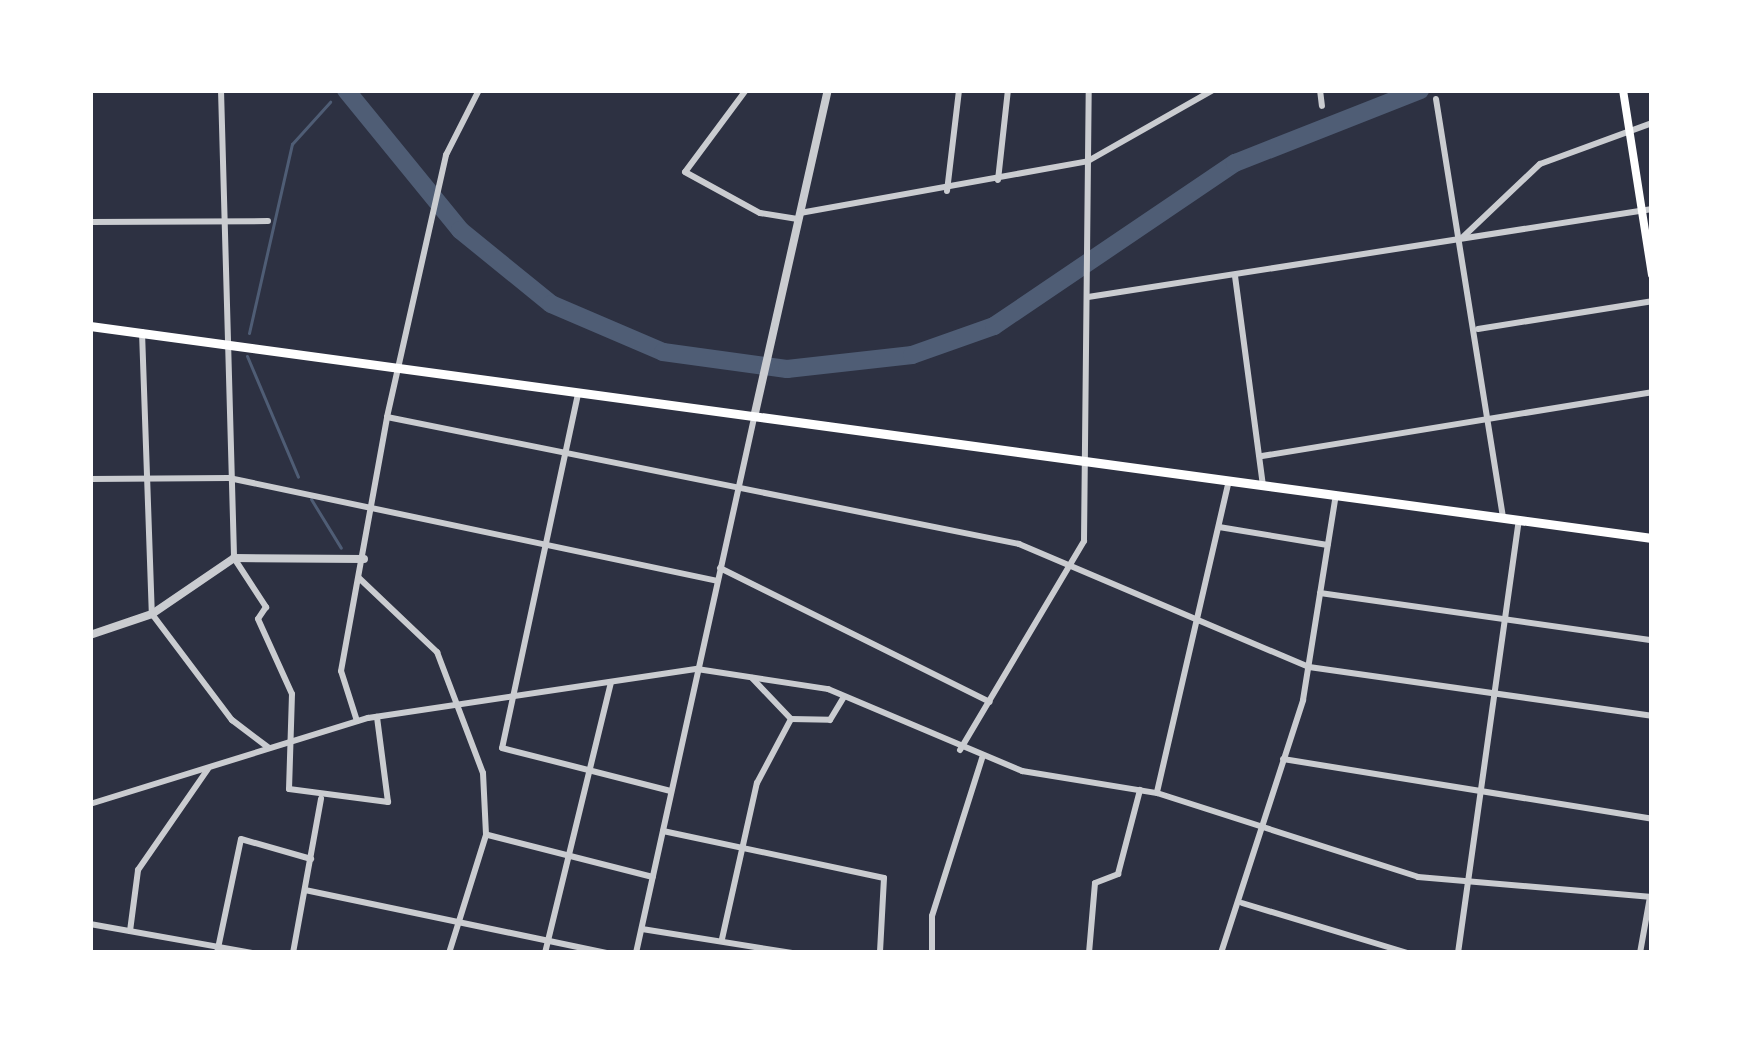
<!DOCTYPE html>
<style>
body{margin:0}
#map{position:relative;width:1742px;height:1043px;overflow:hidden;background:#2d3142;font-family:"Exo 2",sans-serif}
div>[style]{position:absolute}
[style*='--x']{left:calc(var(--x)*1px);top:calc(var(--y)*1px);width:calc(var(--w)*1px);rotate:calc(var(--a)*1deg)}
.stream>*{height:3px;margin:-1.5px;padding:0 1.5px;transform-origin:1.5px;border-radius:1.5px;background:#4f5d75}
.river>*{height:18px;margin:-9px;padding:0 9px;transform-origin:9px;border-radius:9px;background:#4f5d75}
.minor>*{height:6px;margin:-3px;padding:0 3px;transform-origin:3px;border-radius:3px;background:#caccd0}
.tertiary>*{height:8px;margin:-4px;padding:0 4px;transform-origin:4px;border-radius:4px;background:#caccd0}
.secondary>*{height:8px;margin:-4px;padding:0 4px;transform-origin:4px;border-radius:4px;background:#fff}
.primary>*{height:9px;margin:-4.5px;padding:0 4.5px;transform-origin:4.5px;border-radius:4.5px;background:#fff}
span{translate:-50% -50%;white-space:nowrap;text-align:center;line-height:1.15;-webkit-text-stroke:12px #fff;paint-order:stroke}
.frame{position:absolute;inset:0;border:93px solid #fff;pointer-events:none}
</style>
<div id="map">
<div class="stream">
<div style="--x:249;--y:333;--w:194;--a:-77.2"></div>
<div style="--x:292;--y:144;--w:57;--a:-47.9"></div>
<div style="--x:247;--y:356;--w:131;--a:67.1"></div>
<div style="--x:311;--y:499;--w:57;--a:58.5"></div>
</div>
<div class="river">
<div style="--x:346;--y:90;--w:181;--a:50.8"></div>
<div style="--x:460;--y:230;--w:117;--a:39.1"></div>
<div style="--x:551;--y:304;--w:122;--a:23.2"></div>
<div style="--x:663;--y:352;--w:125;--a:7.8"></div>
<div style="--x:787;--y:369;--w:126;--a:-6.4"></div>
<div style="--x:912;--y:355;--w:87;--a:-19.5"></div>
<div style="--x:994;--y:326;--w:291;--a:-34.1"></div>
<div style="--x:1235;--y:163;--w:199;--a:-21.5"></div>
</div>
<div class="minor">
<div style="--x:221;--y:90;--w:468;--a:88.4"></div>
<div style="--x:234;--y:558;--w:59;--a:56.9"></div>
<div style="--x:266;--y:607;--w:14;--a:124"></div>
<div style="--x:258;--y:619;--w:82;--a:65.6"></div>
<div style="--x:292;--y:694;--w:95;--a:91.8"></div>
<div style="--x:289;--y:789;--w:100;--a:7.5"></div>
<div style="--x:388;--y:802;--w:86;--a:-97.4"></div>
<div style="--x:746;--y:90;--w:102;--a:126.6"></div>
<div style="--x:685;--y:172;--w:85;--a:28.7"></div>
<div style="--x:760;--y:213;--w:38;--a:9"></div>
<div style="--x:1320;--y:90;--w:16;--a:83"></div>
<div style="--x:1436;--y:99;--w:422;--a:80.9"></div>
<div style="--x:998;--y:180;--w:91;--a:-83.7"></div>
<div style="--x:947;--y:191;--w:102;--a:-83.2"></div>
<div style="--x:800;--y:213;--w:293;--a:-10.2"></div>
<div style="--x:1088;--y:161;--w:144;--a:-29.6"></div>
<div style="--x:90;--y:222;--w:178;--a:-0.3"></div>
<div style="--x:1463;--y:237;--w:106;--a:-43.5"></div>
<div style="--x:1540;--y:164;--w:119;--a:-20.1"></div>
<div style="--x:1235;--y:276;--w:211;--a:82.4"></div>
<div style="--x:1088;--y:297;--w:571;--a:-8.87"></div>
<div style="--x:1478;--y:329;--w:176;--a:-9.1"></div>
<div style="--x:142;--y:332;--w:282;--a:88"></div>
<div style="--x:152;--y:614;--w:133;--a:53"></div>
<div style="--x:232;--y:720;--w:46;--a:37.1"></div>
<div style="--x:578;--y:394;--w:362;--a:102.1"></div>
<div style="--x:502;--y:748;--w:174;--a:14.3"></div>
<div style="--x:387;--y:417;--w:645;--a:11.36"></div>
<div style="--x:1019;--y:544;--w:315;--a:23"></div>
<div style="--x:1309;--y:667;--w:346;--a:8.1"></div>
<div style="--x:1262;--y:456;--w:395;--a:-9.3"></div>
<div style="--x:90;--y:479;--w:139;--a:-0.4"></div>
<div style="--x:229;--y:478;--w:499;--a:11.9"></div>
<div style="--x:1219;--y:527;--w:110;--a:9.4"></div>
<div style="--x:720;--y:568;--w:301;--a:26.4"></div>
<div style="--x:359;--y:578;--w:108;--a:43.5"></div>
<div style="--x:437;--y:652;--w:129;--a:69.2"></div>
<div style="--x:483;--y:773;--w:62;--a:87.2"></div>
<div style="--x:486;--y:835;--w:124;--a:107.4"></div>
<div style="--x:1320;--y:593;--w:335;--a:8.1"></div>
<div style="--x:752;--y:678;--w:57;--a:46.4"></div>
<div style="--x:357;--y:721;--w:52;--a:-107.7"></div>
<div style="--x:341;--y:671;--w:258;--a:-79.7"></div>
<div style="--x:387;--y:417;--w:269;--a:-77.3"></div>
<div style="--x:446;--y:155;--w:73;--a:-63.1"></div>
<div style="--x:960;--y:750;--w:243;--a:-59.3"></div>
<div style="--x:1084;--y:541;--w:451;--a:-89.4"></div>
<div style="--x:1283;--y:759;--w:374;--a:9.2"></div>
<div style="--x:1157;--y:792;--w:319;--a:-77"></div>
<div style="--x:90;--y:804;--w:291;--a:-17.2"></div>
<div style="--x:368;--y:718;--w:333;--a:-8.5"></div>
<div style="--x:697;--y:669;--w:133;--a:8.7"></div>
<div style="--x:828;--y:689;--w:211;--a:22.9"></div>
<div style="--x:1022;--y:771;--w:137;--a:9.3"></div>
<div style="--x:1157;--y:793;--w:274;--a:17.8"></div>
<div style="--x:1418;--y:877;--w:235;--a:4.9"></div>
<div style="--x:663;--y:831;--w:226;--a:12"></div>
<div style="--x:884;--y:878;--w:75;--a:93.1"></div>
<div style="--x:488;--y:835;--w:170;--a:14.3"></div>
<div style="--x:305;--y:890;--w:308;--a:11.8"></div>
<div style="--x:1242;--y:903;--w:173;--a:16.8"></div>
<div style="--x:90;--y:924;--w:166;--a:10.1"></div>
<div style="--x:642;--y:929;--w:152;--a:9.1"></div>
<div style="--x:130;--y:931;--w:62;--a:-82.5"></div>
<div style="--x:138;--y:870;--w:123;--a:-55.3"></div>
<div style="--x:722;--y:939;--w:160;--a:-77.4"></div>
<div style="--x:757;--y:783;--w:72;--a:-62"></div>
<div style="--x:791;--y:719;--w:39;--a:1"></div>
<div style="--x:830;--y:720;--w:27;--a:-59"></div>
<div style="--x:217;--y:953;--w:116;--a:-78.1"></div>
<div style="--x:241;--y:839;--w:73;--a:15.9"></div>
<div style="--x:293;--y:953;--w:157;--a:-79.7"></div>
<div style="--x:545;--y:953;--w:279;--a:-76.3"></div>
<div style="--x:636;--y:953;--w:548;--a:-77.56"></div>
<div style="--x:932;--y:953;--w:37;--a:-90"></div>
<div style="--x:932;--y:916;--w:166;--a:-72.4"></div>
<div style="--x:1089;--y:953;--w:70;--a:-85.1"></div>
<div style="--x:1095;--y:883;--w:25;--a:-21"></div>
<div style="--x:1118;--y:874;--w:87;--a:-75.3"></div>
<div style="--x:1221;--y:953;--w:266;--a:-72"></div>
<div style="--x:1303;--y:700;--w:208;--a:-80.9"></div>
<div style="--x:1458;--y:953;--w:437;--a:-82"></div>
<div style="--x:1640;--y:953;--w:57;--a:-79.9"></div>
</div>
<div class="tertiary">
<div style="--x:755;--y:413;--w:331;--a:-77.3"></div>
<div style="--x:90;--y:635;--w:65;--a:-18.7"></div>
<div style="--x:152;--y:614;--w:99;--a:-34.3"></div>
<div style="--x:234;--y:558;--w:130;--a:0.4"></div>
</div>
<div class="secondary">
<div style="--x:1623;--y:90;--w:187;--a:81.1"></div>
</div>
<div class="primary">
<div style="--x:90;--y:326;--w:1576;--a:7.73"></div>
</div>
<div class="frame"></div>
</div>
